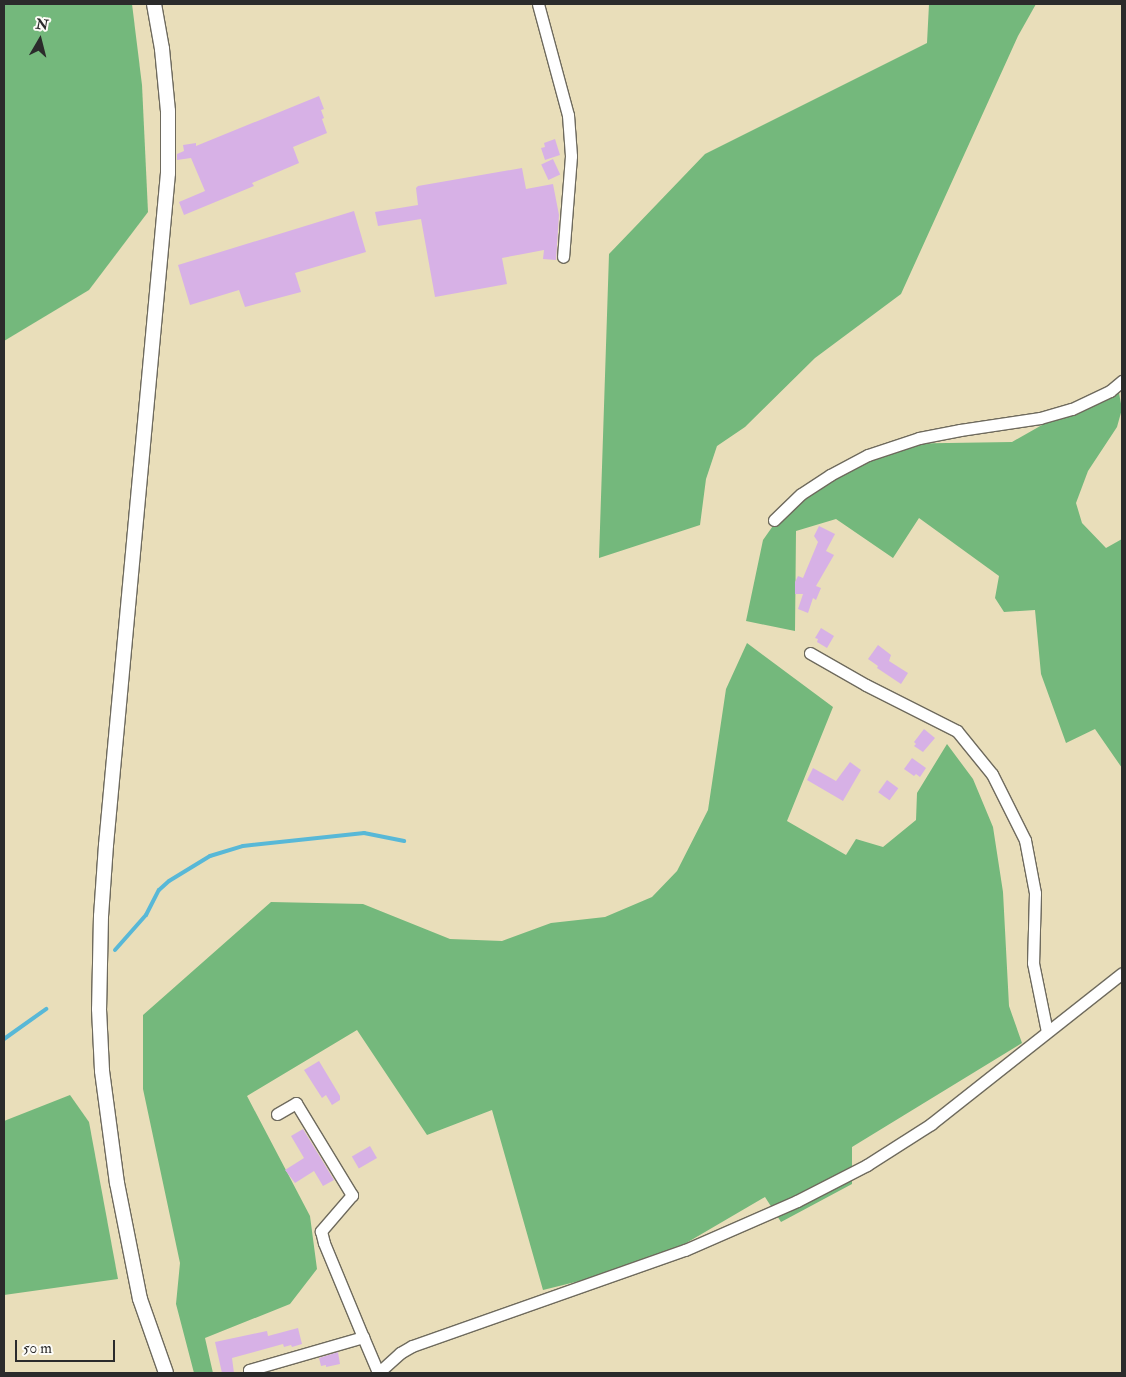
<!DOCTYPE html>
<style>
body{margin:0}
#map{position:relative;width:1126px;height:1377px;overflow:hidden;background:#e9deba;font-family:"IM FELL Double Pica",serif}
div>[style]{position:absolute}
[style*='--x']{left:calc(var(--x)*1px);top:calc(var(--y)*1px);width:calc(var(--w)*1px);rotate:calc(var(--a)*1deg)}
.forest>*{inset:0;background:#74b87c}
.stream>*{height:4px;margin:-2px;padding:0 2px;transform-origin:2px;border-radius:2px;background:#58b8d7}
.building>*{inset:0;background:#d7b1e6;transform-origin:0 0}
.roads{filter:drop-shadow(1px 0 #6e6a5d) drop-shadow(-1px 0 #6e6a5d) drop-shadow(0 1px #6e6a5d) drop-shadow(0 -1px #6e6a5d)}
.minor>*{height:11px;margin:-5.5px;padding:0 5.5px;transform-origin:5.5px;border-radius:5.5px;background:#fff}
.tertiary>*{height:14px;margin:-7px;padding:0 7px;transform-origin:7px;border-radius:7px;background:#fff}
span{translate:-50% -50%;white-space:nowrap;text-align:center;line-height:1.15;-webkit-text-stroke:4px #fdfcf7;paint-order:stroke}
.frame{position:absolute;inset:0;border:5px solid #2b2b2b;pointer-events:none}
.north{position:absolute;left:15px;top:15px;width:50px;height:50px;-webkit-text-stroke:4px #fdfcf7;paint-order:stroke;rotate:8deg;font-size:14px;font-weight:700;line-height:20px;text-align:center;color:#2b2b2b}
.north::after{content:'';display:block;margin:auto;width:18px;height:22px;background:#2b2b2b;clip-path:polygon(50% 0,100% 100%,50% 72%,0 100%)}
.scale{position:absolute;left:15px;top:1340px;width:100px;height:22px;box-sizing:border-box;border:2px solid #2b2b2b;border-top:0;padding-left:6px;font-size:15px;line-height:18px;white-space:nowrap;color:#2b2b2b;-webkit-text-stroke:4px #fdfcf7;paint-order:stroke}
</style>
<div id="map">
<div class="forest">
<div style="clip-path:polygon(4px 4px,132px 4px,142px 85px,148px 212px,89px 290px,4px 341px)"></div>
<div style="clip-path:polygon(929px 4px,1036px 4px,1018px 36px,901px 294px,815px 358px,745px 427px,717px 446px,706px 479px,700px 525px,599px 558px,609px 254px,705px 154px,927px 43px)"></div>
<div style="clip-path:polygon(1102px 391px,1119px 393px,1122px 409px,1117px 427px,1088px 471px,1076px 503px,1082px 523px,1106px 548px,1122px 539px,1122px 768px,1095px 729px,1066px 743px,1041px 674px,1035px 610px,1004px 612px,995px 598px,999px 576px,919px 518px,893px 558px,836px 519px,796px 531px,795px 631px,746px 621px,763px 540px,782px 513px,821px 478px,883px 444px,1012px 442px)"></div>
<div style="clip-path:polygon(747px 643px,833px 707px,787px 821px,846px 855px,856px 839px,883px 847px,916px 820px,917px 793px,947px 744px,973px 779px,993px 827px,1003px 892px,1009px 1006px,1022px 1043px,852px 1147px,852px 1184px,781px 1222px,765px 1197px,652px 1263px,543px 1290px,492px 1110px,427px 1135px,357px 1030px,247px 1096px,310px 1216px,317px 1269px,290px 1304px,205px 1338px,213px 1373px,194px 1373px,176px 1304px,180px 1263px,143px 1089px,143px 1015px,271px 902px,363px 904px,450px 939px,502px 941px,551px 923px,605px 917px,652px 897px,677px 871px,708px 810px,726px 689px)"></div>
<div style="clip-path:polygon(70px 1095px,89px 1122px,118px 1279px,4px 1295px,4px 1121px)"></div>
</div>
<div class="stream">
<div style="--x:115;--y:950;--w:47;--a:-48.5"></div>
<div style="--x:146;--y:915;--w:28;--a:-63"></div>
<div style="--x:159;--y:890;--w:13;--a:-42"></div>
<div style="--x:169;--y:881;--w:48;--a:-31.4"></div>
<div style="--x:210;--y:856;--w:34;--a:-17"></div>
<div style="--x:243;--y:846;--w:122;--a:-6.1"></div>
<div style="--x:364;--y:833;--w:41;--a:11.3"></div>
<div style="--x:4;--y:1039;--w:52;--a:-35.5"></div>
</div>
<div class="building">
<div style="clip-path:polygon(319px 96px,324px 109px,321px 110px,324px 118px,322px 119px,327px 133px,293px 147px,299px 163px,252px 183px,254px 186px,184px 215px,179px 202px,205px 191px,191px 158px,177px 160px,177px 154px,184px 151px,183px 145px,196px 143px,196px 146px)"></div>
<div style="clip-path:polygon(555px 139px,560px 155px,545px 160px,541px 148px,545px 147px,544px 143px)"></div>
<div style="left:553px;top:159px;width:17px;height:13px;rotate:65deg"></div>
<div style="clip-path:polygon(522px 168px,526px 189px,553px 184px,559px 215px,556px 260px,543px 259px,544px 250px,502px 258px,507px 284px,435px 297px,421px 219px,378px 226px,375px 212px,418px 205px,416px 188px,418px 186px)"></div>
<div style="clip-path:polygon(354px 211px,366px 252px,295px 273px,301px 292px,245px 307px,239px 290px,190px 305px,178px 265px)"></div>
<div style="clip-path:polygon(819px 526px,835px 534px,826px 551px,834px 555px,816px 586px,821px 588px,816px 600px,813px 598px,808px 613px,798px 609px,803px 594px,795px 594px,795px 582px,798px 576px,803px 578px,818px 542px,814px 536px)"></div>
<div style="clip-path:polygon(821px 628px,834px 636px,827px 648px,817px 642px,818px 639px,815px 638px)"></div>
<div style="clip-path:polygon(878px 645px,891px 655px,889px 661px,908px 673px,901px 684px,877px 668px,878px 666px,868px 659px)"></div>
<div style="clip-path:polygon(924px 729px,935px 738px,923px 752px,914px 746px,916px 744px,914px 742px)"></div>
<div style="clip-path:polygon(912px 758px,926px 768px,920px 777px,916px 774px,914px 776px,904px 769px)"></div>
<div style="clip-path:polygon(850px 762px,861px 770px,843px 801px,807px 780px,813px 768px,836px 781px)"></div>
<div style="left:887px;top:780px;width:14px;height:15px;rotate:36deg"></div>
<div style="clip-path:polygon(319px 1061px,340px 1096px,340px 1100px,332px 1105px,326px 1095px,322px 1098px,304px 1070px)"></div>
<div style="clip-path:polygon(303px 1129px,334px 1180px,323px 1186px,314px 1171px,295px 1183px,285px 1170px,304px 1158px,291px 1136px)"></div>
<div style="left:370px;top:1146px;width:14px;height:21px;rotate:60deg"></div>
<div style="clip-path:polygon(298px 1328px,302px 1344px,292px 1347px,291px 1345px,284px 1347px,283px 1344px,232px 1358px,234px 1373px,222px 1373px,215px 1342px,267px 1331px,268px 1336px)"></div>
<div style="clip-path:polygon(338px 1352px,340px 1364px,326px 1367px,326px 1365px,321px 1366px,319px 1358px)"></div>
</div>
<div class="roads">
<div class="minor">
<div style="--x:538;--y:4;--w:115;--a:74.9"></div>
<div style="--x:568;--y:115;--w:41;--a:85.8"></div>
<div style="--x:571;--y:156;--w:101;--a:94.5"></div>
<div style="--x:774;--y:520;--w:37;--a:-44"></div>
<div style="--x:801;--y:494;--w:35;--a:-33"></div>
<div style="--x:830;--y:475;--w:43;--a:-27.8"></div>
<div style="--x:868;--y:455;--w:54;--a:-18.4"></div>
<div style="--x:919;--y:438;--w:42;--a:-11"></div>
<div style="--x:960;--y:430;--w:81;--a:-8.5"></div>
<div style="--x:1040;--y:418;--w:33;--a:-16"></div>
<div style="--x:1072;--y:409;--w:42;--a:-25.3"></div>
<div style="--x:1110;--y:391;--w:16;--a:-40"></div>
<div style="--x:810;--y:653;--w:64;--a:29.7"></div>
<div style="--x:866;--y:685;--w:102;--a:26.8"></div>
<div style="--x:957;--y:731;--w:55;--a:50.9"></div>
<div style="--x:992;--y:774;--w:74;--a:63.4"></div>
<div style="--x:1025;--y:840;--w:54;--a:79.3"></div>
<div style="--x:1035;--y:893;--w:70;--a:91.6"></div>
<div style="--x:1033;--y:963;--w:70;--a:78.5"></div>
<div style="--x:277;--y:1114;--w:22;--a:-30"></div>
<div style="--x:296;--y:1103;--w:108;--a:58.7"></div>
<div style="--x:352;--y:1195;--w:48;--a:130.7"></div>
<div style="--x:321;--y:1231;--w:12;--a:76"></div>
<div style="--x:324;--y:1243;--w:102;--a:67.5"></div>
<div style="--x:250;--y:1373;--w:3;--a:-108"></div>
<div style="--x:249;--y:1370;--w:119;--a:-16.1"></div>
<div style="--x:363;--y:1337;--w:39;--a:67"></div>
<div style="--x:378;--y:1373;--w:30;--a:-42"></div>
<div style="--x:400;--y:1353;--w:14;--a:-30"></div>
<div style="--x:412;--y:1346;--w:289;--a:-19.4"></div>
<div style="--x:685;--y:1250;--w:122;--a:-23.6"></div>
<div style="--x:797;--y:1201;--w:79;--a:-27.2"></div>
<div style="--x:867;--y:1165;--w:76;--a:-32.6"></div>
<div style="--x:931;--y:1124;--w:243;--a:-38.3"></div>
</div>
<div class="tertiary">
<div style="--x:154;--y:4;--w:46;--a:79.9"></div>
<div style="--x:162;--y:49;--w:62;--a:84.5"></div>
<div style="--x:168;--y:111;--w:62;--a:90"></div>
<div style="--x:168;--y:173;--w:675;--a:95.27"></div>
<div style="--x:106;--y:845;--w:71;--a:94"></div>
<div style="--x:101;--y:916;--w:93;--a:91.2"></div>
<div style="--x:99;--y:1009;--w:62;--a:87.2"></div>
<div style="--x:102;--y:1071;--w:113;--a:82.4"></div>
<div style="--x:117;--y:1183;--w:118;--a:78.8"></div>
<div style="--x:140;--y:1299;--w:78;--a:70.6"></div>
</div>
</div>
<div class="frame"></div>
<div class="north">N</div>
<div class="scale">50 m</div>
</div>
